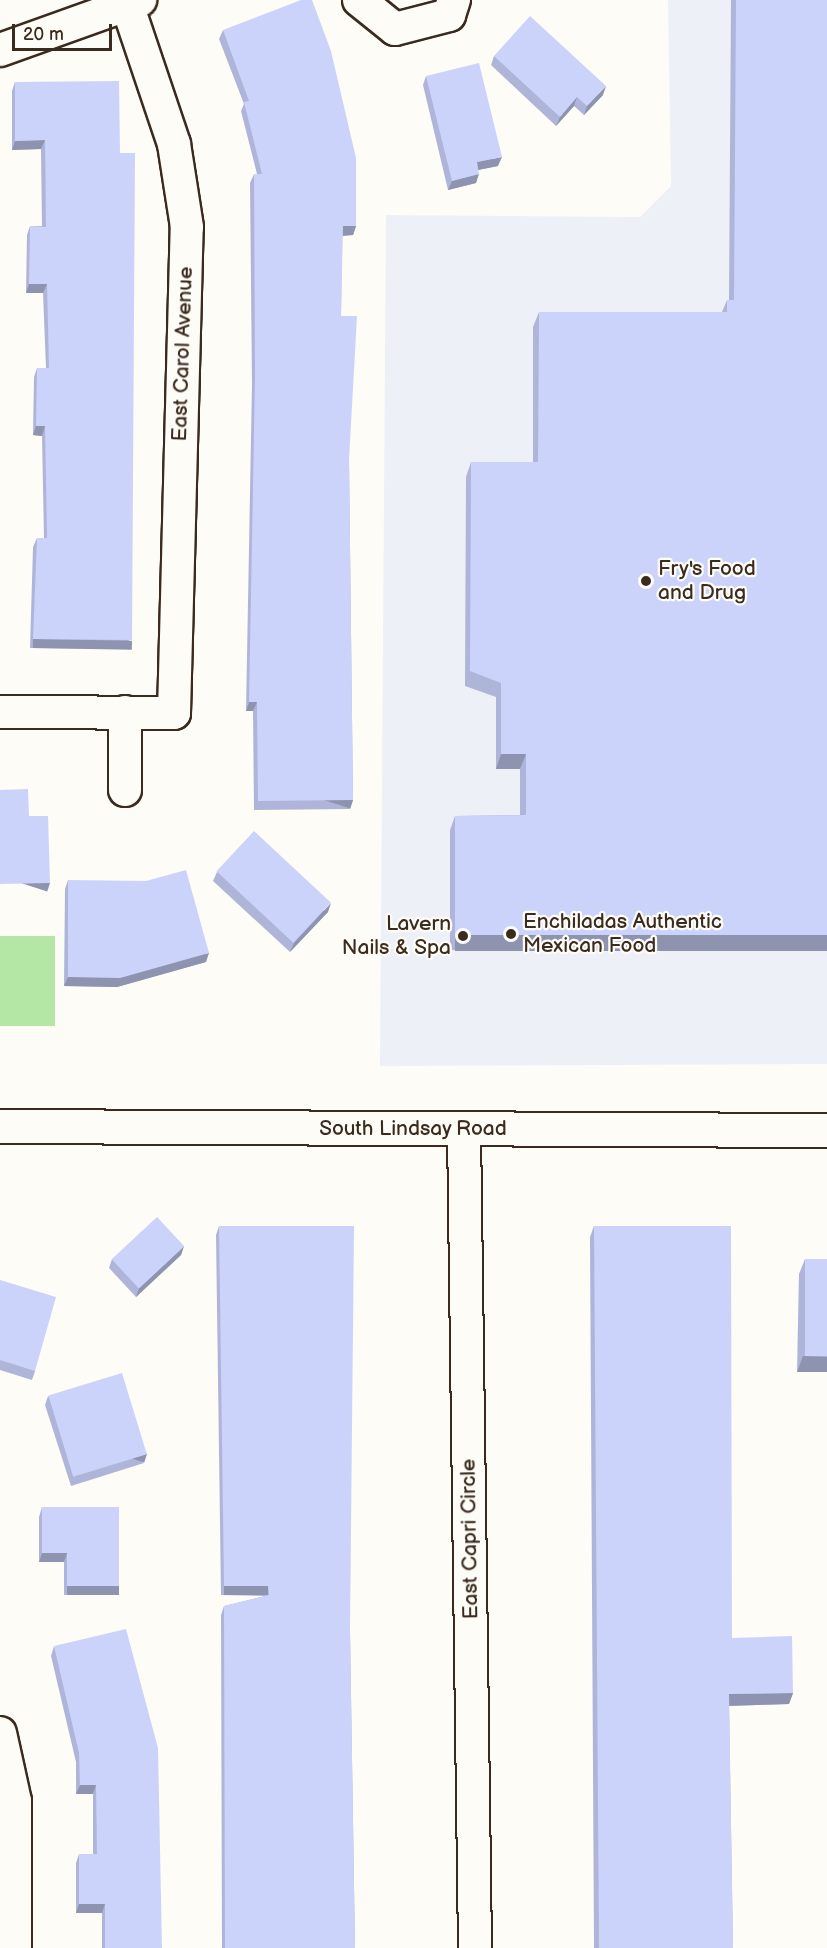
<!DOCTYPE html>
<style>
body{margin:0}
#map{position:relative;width:827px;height:1948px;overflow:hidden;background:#fdfcf7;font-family:"Balsamiq Sans",sans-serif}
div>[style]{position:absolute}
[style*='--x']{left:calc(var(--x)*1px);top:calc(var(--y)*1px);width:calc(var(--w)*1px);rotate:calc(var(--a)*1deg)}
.built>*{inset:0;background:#eef0f8}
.green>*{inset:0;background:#b4e6a6;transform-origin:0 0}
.roads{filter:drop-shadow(2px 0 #3b2a1e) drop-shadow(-2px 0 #3b2a1e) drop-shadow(0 2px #3b2a1e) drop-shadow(0 -2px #3b2a1e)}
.minor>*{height:32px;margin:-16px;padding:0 16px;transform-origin:16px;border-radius:16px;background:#fdfcf7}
.secondary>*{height:33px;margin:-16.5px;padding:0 16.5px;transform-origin:16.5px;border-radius:16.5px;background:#fdfcf7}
.wall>*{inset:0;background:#afb5d8}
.shaded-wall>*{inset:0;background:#8e94b0;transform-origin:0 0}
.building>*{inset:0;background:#cbd3fb;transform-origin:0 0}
.dots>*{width:16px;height:16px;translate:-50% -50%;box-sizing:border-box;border:3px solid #fdfcf7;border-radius:50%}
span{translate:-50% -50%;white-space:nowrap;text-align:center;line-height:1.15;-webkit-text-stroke:4.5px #fdfcf7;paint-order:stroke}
.street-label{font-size:21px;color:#3b2a1e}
.poi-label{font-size:21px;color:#3b2a1e}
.left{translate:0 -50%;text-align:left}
.right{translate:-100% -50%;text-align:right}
.scale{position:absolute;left:12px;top:24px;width:100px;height:27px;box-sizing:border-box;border:3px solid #3b2a1e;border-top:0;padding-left:8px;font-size:18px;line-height:21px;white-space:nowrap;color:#3b2a1e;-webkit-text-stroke:4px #fdfcf7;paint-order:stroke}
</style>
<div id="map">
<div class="built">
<div style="clip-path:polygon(668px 0,827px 0,827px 1064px,380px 1066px,386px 215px,640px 217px,671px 186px)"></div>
</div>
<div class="green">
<div style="left:0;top:936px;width:55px;height:90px"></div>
</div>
<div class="roads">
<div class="minor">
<div style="--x:359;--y:0;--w:46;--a:38.9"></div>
<div style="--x:395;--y:29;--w:56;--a:-14.5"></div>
<div style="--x:449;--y:15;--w:16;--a:-72"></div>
<div style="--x:0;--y:50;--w:149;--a:-19.7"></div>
<div style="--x:0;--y:712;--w:174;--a:0.3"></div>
<div style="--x:174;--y:713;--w:486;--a:-88.5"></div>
<div style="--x:187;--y:227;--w:84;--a:-98.9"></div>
<div style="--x:174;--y:144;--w:148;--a:-108.6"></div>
<div style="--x:125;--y:712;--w:78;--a:90"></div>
<div style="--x:464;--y:1129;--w:819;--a:89.23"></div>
<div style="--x:0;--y:1733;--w:70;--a:77.6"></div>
<div style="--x:15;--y:1801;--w:147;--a:90"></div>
</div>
<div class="secondary">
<div style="--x:0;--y:1126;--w:827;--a:0.28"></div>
</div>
</div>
<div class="wall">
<div style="clip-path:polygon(731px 0,827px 0,827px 950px,450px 950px,450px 830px,455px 816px,520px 815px,520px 769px,496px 769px,496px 697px,465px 686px,466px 477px,471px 462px,533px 462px,533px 327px,539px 312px,722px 312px,727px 300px,729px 300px)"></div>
<div style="clip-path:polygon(223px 30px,356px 226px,353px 235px,342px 236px,341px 316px,349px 460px,353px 800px,350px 809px,254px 810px,253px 711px,246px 711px,252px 384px,250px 183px,254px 174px,257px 174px,241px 111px,244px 104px,219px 39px)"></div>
<div style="clip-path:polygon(494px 56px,603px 95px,584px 115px,574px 106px,556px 126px,491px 65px)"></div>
<div style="clip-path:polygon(426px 76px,498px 166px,478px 170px,476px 183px,448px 190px,423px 85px)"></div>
<div style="clip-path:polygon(15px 82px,120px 153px,129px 649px,30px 648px,33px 547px,37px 538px,44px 538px,42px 436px,33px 435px,34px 377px,37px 368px,46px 368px,43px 293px,26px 293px,27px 235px,30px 226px,42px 226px,41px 149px,12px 150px,12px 91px)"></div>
<div style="clip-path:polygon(217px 872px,328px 912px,290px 952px,213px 881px)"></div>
<div style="clip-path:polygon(68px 880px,206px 962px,117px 987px,64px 986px,65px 889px)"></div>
<div style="clip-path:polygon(219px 1226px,350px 1631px,355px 1948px,222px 1948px,221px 1615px,224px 1606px,265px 1596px,221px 1595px,216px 1235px)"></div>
<div style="clip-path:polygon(594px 1226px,732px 1638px,793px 1693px,789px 1704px,729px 1706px,733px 1948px,594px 1948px,590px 1237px)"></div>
<div style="clip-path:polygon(184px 1246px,181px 1255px,136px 1297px,109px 1268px,112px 1259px)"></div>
<div style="clip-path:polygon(805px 1259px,827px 1259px,827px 1372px,797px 1372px,799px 1274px)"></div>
<div style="clip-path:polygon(0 1280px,35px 1371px,32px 1380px,0 1370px)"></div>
<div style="clip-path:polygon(48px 1396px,144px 1463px,71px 1486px,45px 1405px)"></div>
<div style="clip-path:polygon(42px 1507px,119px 1586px,116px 1595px,64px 1595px,64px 1562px,39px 1562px,39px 1517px)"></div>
<div style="clip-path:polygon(54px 1646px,162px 1948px,102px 1948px,102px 1913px,76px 1913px,76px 1863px,79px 1854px,93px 1854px,93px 1794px,76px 1794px,76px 1762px,51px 1656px)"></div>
</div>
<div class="shaded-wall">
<div style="clip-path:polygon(606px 86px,603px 95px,584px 115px,587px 106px)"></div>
<div style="clip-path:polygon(577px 97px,574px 106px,556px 126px,560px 117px)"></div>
<div style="clip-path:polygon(45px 140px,41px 149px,12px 150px,15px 141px)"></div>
<div style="clip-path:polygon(502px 157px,498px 166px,473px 171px,477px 162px)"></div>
<div style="clip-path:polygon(479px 174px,476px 183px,448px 190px,452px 181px)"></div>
<div style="clip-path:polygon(343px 226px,356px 226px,353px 235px,339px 236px)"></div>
<div style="clip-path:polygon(29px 284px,47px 284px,43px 293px,26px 293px)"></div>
<div style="clip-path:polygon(36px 426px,45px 426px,42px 436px,33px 435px)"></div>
<div style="left:33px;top:639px;width:99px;height:9px;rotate:1deg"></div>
<div style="clip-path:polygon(249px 702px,257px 702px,253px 711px,246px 711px)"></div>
<div style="clip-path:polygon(501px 754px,526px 754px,520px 769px,496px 769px)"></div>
<div style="left:353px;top:800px;width:9px;height:95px;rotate:108deg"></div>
<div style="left:50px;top:883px;width:9px;height:50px;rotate:108deg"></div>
<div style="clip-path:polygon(331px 903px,328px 912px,290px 952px,294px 943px)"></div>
<div style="left:455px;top:935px;width:372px;height:16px"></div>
<div style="clip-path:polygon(209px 953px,206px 962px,117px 987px,64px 986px,68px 977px)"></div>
<div style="clip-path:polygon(184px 1246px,181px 1255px,136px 1297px,139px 1288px)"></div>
<div style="clip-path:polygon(803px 1356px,827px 1357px,827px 1372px,797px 1372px)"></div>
<div style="left:147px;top:1454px;width:9px;height:77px;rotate:108deg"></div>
<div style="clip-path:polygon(42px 1553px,67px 1553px,64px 1562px,39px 1562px)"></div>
<div style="left:67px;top:1586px;width:52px;height:9px"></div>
<div style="left:224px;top:1586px;width:44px;height:9px"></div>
<div style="clip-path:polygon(793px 1693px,789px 1704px,725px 1706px,729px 1694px)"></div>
<div style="clip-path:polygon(80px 1785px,96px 1785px,93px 1794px,76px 1794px)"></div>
<div style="clip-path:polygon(79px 1904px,105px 1904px,102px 1913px,76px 1913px)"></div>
</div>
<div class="building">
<div style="clip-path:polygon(301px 0,312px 0,331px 51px,356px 158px,356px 226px,343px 226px,341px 316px,357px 316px,349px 460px,353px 800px,258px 801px,257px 702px,249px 702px,255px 375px,254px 174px,262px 174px,244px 102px,249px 101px,223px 30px)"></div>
<div style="clip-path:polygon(736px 0,827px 0,827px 935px,455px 935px,455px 816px,526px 815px,526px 754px,501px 754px,501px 683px,470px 671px,471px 462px,538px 462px,539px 312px,727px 312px,727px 300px,734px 300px)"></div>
<div style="clip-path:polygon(530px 16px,606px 86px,587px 106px,577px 97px,560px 117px,494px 56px)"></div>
<div style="clip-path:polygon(479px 63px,502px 157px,477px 162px,479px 174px,452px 181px,426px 76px)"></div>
<div style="clip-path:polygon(119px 81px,120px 153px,135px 153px,132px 640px,33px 639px,37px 538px,47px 538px,45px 426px,36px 426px,37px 368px,49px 368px,47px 284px,29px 284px,30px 226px,46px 227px,45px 140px,15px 141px,15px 82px)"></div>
<div style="clip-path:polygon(28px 789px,29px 816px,48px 816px,50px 883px,0 884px,0 790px)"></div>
<div style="left:254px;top:831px;width:105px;height:55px;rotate:43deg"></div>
<div style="clip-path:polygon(186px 870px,209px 953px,120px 978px,68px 977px,68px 880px,146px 881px)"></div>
<div style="left:157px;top:1217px;width:40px;height:62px;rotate:47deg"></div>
<div style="clip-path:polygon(219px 1226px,354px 1226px,350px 1631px,355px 1948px,225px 1948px,224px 1606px,269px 1595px,268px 1586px,224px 1586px)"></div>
<div style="clip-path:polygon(594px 1226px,731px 1226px,732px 1638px,792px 1636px,793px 1693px,729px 1694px,733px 1948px,599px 1948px)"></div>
<div style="left:805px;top:1259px;width:22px;height:97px"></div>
<div style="clip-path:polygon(0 1280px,56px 1297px,35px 1371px,0 1360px)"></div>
<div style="left:122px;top:1373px;width:85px;height:77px;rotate:73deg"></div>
<div style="clip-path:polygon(42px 1507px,119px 1507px,119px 1586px,67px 1586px,67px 1553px,42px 1553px)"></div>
<div style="clip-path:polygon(126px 1629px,158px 1748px,162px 1948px,105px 1948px,105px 1904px,79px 1904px,79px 1854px,97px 1854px,96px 1785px,80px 1785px,79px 1753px,54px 1646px)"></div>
</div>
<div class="dots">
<div style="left:646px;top:581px;background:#3b2a1e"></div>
<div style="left:511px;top:934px;background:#3b2a1e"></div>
<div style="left:463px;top:936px;background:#3b2a1e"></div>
</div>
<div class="street-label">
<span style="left:183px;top:354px;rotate:-88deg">East Carol Avenue</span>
<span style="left:413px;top:1129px">South Lindsay Road</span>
<span style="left:470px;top:1539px;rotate:-91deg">East Capri Circle</span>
</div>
<div class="poi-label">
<span class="left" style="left:658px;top:581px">Fry's Food<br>and Drug</span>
<span class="left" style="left:523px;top:934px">Enchiladas Authentic<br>Mexican Food</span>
<span class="right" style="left:451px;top:936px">Lavern<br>Nails &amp; Spa</span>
</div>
<div class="scale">20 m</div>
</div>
